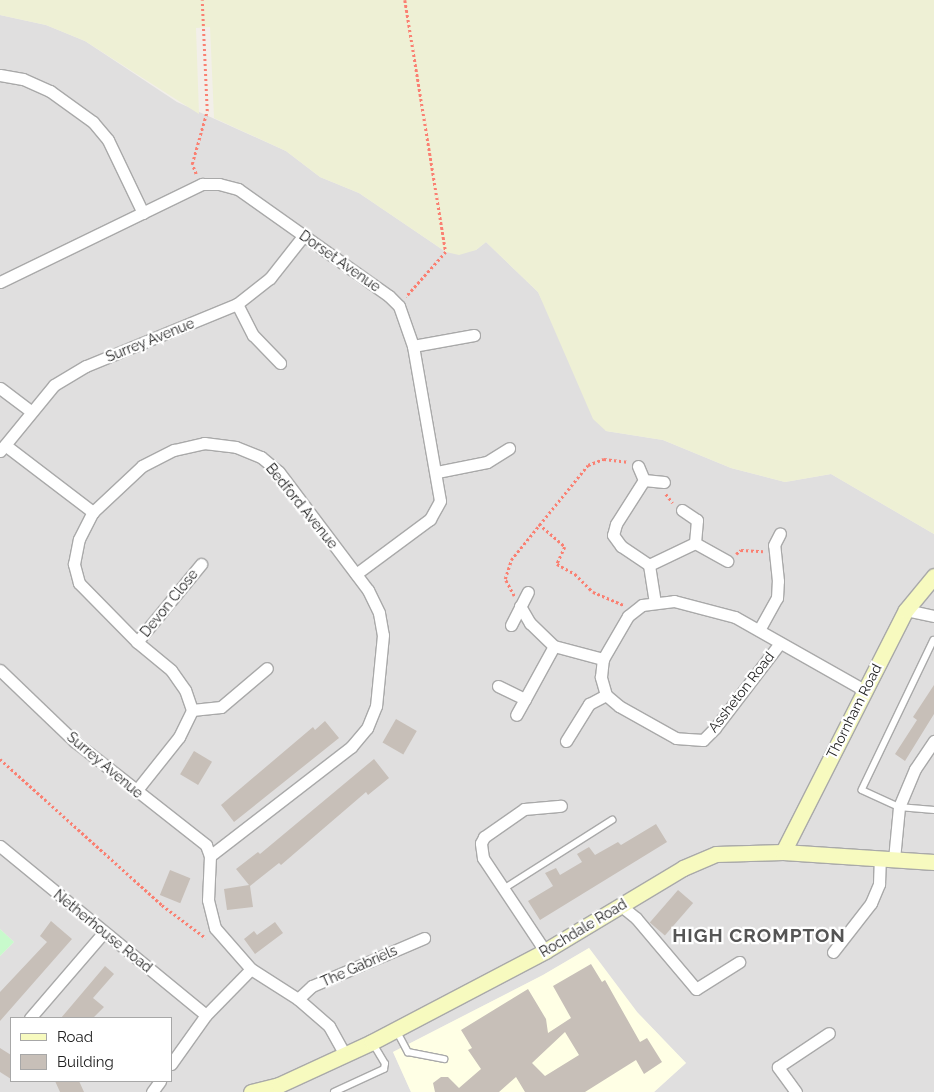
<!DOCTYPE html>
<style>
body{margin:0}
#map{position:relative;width:934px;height:1092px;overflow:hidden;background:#f2efe9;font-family:Raleway,sans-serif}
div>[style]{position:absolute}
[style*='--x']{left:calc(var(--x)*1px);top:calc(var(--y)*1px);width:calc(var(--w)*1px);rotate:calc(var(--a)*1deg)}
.residential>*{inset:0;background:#e0dfdf}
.education>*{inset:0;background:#ffffe5}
.farmland>*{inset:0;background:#eef0d5}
.park>*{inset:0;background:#c8facc}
.building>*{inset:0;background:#c7bfb8;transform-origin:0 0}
.path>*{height:2.5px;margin-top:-1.25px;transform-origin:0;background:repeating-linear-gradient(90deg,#fa8072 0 2.5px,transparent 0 5px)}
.roads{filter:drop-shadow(1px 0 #a9a9a9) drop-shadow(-1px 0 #a9a9a9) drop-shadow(0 1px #a9a9a9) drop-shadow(0 -1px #a9a9a9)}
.lane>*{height:5.5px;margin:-2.75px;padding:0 2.75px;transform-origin:2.75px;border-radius:2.75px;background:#fff}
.street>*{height:11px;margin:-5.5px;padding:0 5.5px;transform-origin:5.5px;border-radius:5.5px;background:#fff}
.secondary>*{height:15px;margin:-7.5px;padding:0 7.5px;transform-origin:7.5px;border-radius:7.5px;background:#f7fabf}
span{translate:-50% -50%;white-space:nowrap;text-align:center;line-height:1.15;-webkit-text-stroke:4.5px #fff;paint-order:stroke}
.street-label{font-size:14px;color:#222}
.district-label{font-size:19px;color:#555;font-weight:700;letter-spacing:1px}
.legend{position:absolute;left:10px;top:1017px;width:162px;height:65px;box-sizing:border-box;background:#fff;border:1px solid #a7a7a7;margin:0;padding:6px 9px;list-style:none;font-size:15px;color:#222}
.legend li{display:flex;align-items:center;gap:10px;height:25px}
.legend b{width:25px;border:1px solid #a7a7a7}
</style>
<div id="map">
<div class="residential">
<div style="clip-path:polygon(evenodd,0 15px,46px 25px,85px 41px,177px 102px,286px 151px,320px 177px,359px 193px,446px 252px,476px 250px,486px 242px,538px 292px,606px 431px,663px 440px,731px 468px,785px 482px,831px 474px,934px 534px,934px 1092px,654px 1092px,686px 1063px,637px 1012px,589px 948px,543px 975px,393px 1052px,411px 1092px,0 1092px,0 956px,14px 942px,0 929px,0 15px,11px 1018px,171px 1018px,171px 1081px,11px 1081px,11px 1018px)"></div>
</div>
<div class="education">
<div style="clip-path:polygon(589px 948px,637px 1012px,686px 1063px,654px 1092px,411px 1092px,393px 1052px,543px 975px)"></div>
</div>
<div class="farmland">
<div style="clip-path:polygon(0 0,934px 0,934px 534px,831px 474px,785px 482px,731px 468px,663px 440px,606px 431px,593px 419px,538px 292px,486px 242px,476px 250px,459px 255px,446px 252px,359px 193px,320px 177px,286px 151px,214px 118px,210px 27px,196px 28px,199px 114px,85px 41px,46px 25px,0 15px)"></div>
</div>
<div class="park">
<div style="clip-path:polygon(0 929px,14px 942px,0 956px)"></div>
</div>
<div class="building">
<div style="clip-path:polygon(934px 685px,934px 714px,905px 761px,895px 754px,917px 720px,913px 717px)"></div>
<div style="left:396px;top:719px;width:24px;height:27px;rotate:30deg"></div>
<div style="clip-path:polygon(325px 721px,339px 738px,234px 822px,221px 805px,313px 727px,315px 730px)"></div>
<div style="left:194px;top:751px;width:21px;height:27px;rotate:31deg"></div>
<div style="clip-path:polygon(374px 759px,389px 778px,368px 795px,366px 792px,281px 865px,279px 863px,250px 886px,253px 907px,227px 910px,224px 889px,249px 885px,236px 869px,258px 852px,260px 854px)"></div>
<div style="clip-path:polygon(656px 824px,667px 842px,540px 920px,528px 901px,553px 886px,545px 873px,556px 868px,560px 875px,582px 862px,577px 854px,589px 847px,595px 855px,618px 842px,621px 845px)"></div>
<div style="left:170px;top:870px;width:22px;height:27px;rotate:22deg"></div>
<div style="left:678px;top:890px;width:20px;height:43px;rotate:41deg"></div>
<div style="clip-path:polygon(51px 921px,72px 939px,0 1021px,0 992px,47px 942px,40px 936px)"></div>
<div style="clip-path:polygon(275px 922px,283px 933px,255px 954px,244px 939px,254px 931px,257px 935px)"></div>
<div style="clip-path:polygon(evenodd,591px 964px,602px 982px,605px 980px,640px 1042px,647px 1038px,662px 1062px,644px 1074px,636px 1060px,585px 1092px,525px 1092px,516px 1077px,499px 1092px,435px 1092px,433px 1083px,441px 1077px,448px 1077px,459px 1088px,481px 1069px,468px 1050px,472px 1048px,461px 1030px,528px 989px,546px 1019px,548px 1033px,571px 1018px,553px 986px,591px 964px,565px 1032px,579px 1055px,545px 1076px,532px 1063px,565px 1032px)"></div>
<div style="clip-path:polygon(105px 966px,114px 974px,93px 998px,104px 1007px,93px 1018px,61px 1018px)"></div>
<div style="clip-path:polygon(0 1048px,11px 1055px,11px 1079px,0 1072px)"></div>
<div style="clip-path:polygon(55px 1081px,79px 1081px,84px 1092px,60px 1092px)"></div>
</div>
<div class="path">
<div style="--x:405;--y:0;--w:255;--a:80.8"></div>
<div style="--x:446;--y:252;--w:60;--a:131.6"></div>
<div style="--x:196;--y:174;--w:11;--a:-112"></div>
<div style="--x:192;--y:164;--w:55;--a:-74.2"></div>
<div style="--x:207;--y:111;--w:111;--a:-92.6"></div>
<div style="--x:666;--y:494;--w:11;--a:52"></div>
<div style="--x:539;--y:524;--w:35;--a:41"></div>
<div style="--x:565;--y:547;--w:19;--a:115"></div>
<div style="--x:557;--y:564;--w:21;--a:29"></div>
<div style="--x:575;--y:574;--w:25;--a:45"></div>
<div style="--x:593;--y:592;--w:33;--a:23"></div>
<div style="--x:736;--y:554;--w:6;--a:-39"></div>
<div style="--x:741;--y:550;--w:22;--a:3"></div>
<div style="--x:514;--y:596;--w:19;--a:-118"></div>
<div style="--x:505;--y:579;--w:20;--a:-72"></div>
<div style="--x:511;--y:560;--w:122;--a:-51"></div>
<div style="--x:588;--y:465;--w:17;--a:-21"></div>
<div style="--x:604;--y:459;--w:23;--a:7"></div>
<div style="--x:0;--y:759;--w:218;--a:42"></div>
<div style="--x:162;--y:905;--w:55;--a:36.9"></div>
</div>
<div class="roads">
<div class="lane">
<div style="--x:934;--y:640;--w:166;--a:115.6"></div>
<div style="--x:862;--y:790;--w:41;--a:24.7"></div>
<div style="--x:899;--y:807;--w:35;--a:5"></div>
<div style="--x:505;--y:888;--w:127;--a:-32.4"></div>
<div style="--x:397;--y:1031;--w:24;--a:62"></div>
<div style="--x:408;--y:1052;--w:37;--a:11"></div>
<div style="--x:334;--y:1092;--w:55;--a:-24.7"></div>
<div style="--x:384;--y:1069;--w:5;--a:-79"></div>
<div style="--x:385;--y:1064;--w:26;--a:-121"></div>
</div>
<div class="street">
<div style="--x:0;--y:75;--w:23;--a:10"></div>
<div style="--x:23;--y:79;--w:30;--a:24"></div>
<div style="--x:50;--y:91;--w:53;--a:35.8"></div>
<div style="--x:93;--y:122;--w:23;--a:50"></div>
<div style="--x:108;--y:140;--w:81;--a:64.4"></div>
<div style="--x:0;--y:282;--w:225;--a:-25.9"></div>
<div style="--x:202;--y:184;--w:17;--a:0"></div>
<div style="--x:219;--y:184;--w:20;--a:15"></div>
<div style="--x:238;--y:189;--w:185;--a:35.3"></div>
<div style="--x:389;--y:296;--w:14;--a:45"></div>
<div style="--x:399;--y:306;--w:42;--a:70.7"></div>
<div style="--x:413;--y:346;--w:157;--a:80.1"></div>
<div style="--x:440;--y:501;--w:21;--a:119"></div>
<div style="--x:430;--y:519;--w:92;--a:143.4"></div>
<div style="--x:237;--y:304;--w:35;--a:63"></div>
<div style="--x:253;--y:335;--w:39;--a:46"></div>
<div style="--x:413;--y:346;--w:62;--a:-10.2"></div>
<div style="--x:0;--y:388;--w:38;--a:37"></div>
<div style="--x:5;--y:445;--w:111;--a:37.3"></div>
<div style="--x:0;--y:451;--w:85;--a:-50.7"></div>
<div style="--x:54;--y:385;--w:37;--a:-31"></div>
<div style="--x:86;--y:366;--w:163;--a:-22.3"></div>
<div style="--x:237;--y:304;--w:42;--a:-38.2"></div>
<div style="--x:270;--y:278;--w:55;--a:-51.7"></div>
<div style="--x:638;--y:466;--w:15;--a:67"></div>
<div style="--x:644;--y:480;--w:52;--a:122.5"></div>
<div style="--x:616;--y:524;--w:11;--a:105"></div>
<div style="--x:613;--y:535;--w:14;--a:54"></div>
<div style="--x:621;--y:546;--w:34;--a:34"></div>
<div style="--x:649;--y:565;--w:36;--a:81"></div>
<div style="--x:437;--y:472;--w:51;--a:-11.3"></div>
<div style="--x:487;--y:462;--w:26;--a:-32"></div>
<div style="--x:644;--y:480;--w:20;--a:6"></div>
<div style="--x:682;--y:510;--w:18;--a:34"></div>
<div style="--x:697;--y:520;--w:23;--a:95"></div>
<div style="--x:649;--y:565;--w:51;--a:-25.6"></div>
<div style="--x:695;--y:543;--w:37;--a:29"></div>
<div style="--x:520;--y:606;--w:20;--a:60"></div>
<div style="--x:530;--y:623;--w:33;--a:44"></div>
<div style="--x:554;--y:646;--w:51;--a:14.9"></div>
<div style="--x:906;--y:610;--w:29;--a:12"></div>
<div style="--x:511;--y:625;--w:37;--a:-63"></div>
<div style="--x:759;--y:630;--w:37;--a:-61"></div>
<div style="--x:777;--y:598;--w:17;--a:-87"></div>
<div style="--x:778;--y:581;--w:36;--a:-96"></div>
<div style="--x:774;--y:545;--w:13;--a:-63"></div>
<div style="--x:137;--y:642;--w:101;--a:-50.6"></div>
<div style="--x:780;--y:643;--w:107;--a:127.4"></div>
<div style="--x:715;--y:728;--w:17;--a:135"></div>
<div style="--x:703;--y:740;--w:27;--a:-176"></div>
<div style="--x:676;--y:738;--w:65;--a:-150.7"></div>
<div style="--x:619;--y:706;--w:17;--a:-140"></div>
<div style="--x:606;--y:695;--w:19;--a:-106"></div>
<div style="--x:601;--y:677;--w:18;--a:-84"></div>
<div style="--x:603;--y:659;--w:50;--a:-59.8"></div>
<div style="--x:628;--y:616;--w:18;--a:-38"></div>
<div style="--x:642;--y:605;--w:32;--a:-7"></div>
<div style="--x:674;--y:601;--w:63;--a:14.7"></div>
<div style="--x:735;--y:617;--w:148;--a:29.5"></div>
<div style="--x:0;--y:670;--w:103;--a:43.8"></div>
<div style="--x:74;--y:741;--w:168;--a:38.2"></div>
<div style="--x:206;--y:845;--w:12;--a:70"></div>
<div style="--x:210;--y:856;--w:44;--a:92.6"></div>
<div style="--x:208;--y:900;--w:29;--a:76"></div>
<div style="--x:215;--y:928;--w:55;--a:48.7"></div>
<div style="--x:251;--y:969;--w:56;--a:32.6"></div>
<div style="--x:298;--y:999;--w:41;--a:41.1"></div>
<div style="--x:329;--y:1026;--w:33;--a:61"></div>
<div style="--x:498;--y:686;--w:30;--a:26"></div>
<div style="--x:525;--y:699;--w:18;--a:119"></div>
<div style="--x:525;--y:699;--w:60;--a:-61.3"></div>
<div style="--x:192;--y:710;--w:29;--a:-6"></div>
<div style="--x:221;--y:707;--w:60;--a:-40.3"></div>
<div style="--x:566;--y:741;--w:44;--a:-58.1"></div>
<div style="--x:589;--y:704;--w:19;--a:-28"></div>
<div style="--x:136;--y:791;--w:69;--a:-51.5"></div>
<div style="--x:179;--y:737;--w:30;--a:-64"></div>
<div style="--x:192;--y:710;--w:21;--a:-109"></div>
<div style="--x:185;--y:690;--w:24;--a:-125"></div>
<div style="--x:171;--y:670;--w:44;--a:-140.5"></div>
<div style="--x:137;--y:642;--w:83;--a:-134.5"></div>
<div style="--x:79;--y:583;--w:20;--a:-105"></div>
<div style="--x:74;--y:564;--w:25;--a:-79"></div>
<div style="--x:79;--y:539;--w:30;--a:-63"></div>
<div style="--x:93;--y:512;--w:67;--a:-43.2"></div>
<div style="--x:142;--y:466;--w:36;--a:-27"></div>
<div style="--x:174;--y:450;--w:31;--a:-13"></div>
<div style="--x:204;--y:443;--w:32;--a:7"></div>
<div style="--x:236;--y:447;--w:27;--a:22"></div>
<div style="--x:261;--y:457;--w:23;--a:40"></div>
<div style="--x:279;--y:472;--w:148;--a:53"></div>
<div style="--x:368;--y:590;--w:25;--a:64"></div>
<div style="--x:379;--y:613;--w:22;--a:80"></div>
<div style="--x:383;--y:635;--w:71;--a:95.6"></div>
<div style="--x:376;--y:706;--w:24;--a:112"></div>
<div style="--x:367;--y:728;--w:25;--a:130"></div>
<div style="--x:351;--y:747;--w:178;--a:142.3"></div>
<div style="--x:0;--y:846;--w:266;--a:39.4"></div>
<div style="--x:894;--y:859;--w:52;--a:-84.5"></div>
<div style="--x:899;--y:807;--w:41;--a:-67.2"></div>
<div style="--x:915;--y:769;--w:34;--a:-56"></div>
<div style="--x:620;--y:905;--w:21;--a:39"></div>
<div style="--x:636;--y:918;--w:93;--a:49.8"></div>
<div style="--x:696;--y:989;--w:51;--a:-32.1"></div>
<div style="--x:545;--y:951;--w:112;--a:-123.7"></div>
<div style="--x:483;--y:858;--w:15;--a:-98"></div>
<div style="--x:481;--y:843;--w:7;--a:-63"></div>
<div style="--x:484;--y:837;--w:49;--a:-35"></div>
<div style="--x:524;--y:809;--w:37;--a:-5"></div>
<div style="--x:833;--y:952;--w:62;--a:-52.2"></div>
<div style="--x:871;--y:903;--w:21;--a:-67"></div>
<div style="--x:879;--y:884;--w:25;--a:-88"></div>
<div style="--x:298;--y:999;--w:19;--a:-43"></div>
<div style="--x:312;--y:986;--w:122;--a:-23.2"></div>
<div style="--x:30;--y:1018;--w:113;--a:-49.3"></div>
<div style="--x:171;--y:1064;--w:60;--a:-54.5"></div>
<div style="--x:206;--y:1015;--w:64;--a:-45.6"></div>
<div style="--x:152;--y:1092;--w:14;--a:-54"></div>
<div style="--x:796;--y:1092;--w:31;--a:-126"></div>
<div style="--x:778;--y:1067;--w:61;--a:-33.7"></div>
</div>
<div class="secondary">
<div style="--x:783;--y:852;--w:271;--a:-63.1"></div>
<div style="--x:906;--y:610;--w:44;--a:-50.5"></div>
<div style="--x:251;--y:1092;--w:29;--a:-14"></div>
<div style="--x:279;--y:1085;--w:102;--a:-24.8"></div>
<div style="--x:372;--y:1042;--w:195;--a:-27.7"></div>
<div style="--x:545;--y:951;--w:161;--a:-31"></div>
<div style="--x:683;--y:868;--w:36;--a:-23"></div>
<div style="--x:716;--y:854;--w:67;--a:-1.7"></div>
<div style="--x:783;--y:852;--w:151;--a:3.8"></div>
</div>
</div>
<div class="street-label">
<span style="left:340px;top:261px;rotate:35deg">Dorset Avenue</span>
<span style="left:150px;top:340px;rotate:-22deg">Surrey Avenue</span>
<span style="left:302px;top:506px;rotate:51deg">Bedford Avenue</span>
<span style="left:169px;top:603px;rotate:-51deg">Devon Close</span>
<span style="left:741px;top:692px;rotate:-52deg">Assheton Road</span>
<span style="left:854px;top:711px;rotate:-63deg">Thornham Road</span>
<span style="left:105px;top:765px;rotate:40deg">Surrey Avenue</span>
<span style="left:583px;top:928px;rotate:-31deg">Rochdale Road</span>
<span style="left:103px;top:931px;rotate:39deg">Netherhouse Road</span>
<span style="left:359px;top:966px;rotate:-24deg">The Gabriels</span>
</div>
<div class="district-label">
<span style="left:759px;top:936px">HIGH CROMPTON</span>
</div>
<ul class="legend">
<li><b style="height:6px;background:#f7fabf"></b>Road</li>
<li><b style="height:14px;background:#c7bfb8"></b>Building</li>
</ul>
</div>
